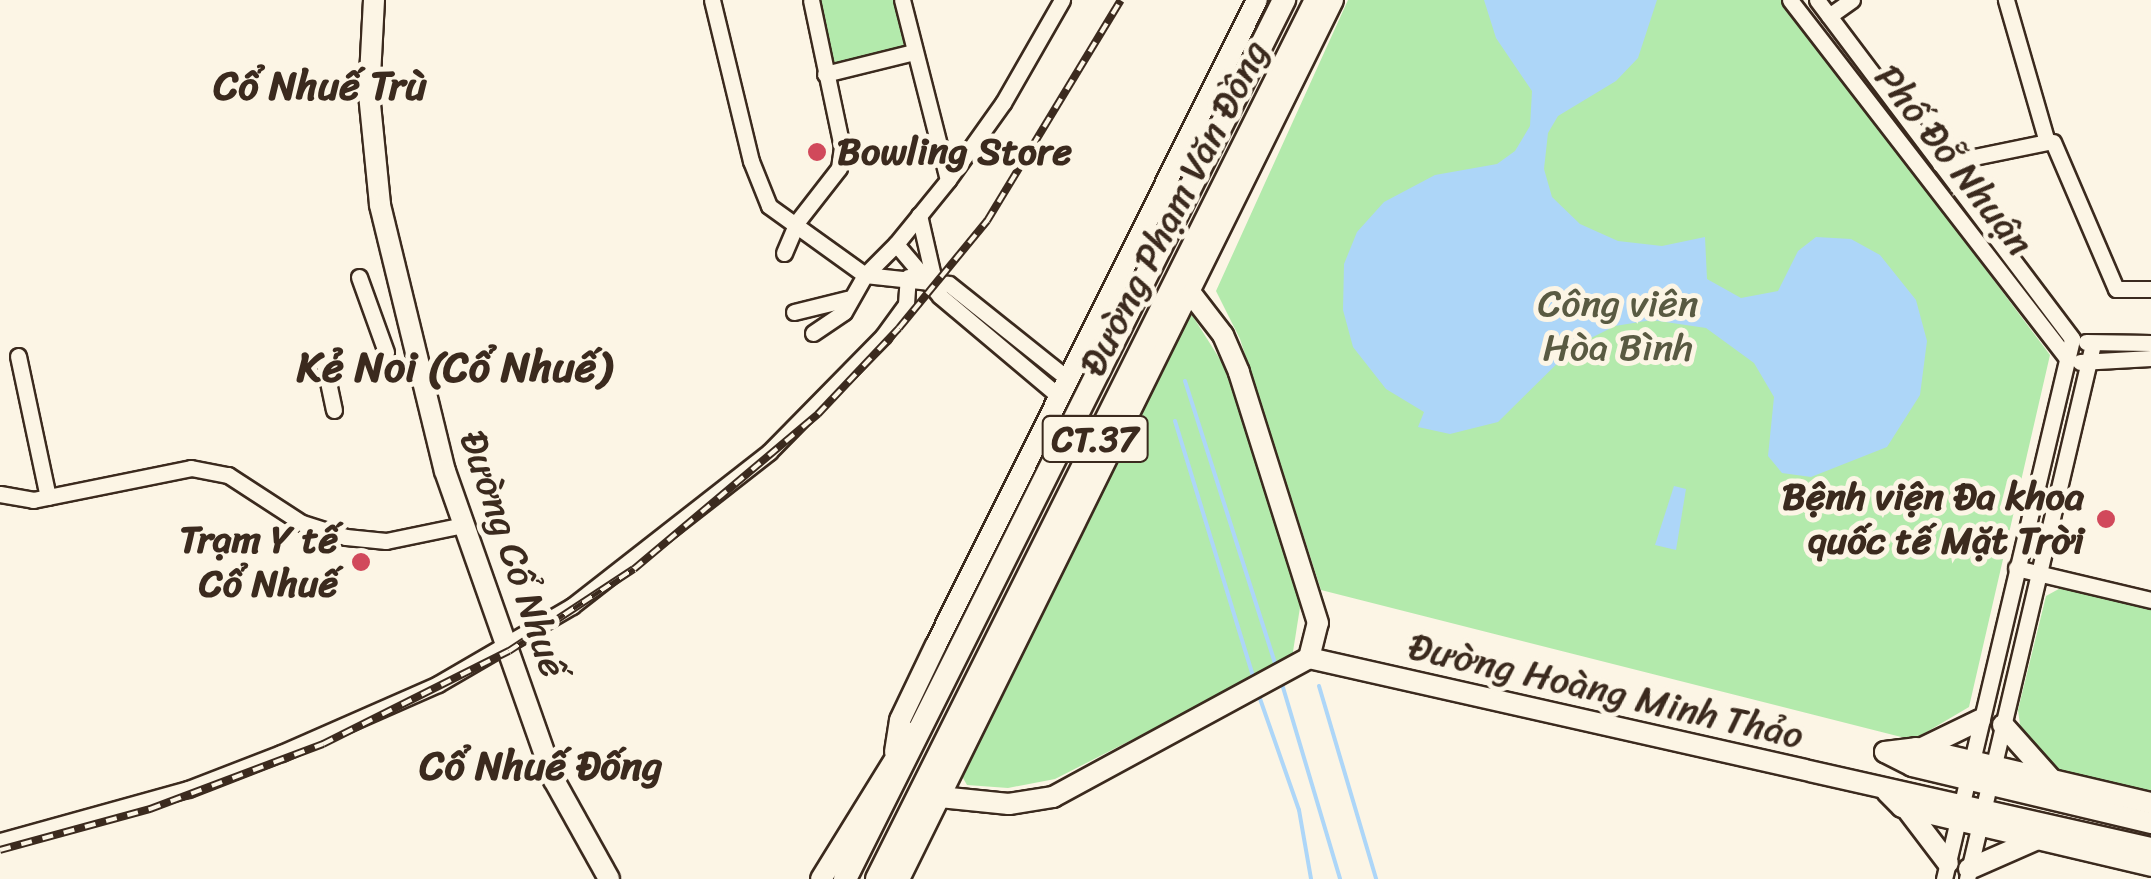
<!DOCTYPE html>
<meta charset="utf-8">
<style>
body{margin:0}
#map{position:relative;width:2151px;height:879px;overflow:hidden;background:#fcf5e5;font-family:Sriracha,sans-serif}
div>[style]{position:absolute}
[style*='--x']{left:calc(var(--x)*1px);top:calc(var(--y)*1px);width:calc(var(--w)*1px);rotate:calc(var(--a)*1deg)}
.green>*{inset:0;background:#b3eaac}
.water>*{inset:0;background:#add6f8}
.stream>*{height:4px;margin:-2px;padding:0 2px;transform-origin:2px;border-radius:2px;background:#add6f8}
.roads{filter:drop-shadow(2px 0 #3b2a1e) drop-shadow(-2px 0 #3b2a1e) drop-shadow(0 2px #3b2a1e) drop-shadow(0 -2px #3b2a1e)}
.minor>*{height:15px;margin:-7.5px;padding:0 7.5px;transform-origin:7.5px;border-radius:7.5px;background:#fcf5e5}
.major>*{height:20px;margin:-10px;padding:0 10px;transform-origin:10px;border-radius:10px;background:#fcf5e5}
.highway>*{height:22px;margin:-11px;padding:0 11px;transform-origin:11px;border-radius:11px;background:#fcf5e5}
.rail>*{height:8px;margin-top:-4px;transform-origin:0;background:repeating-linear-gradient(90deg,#fcf5e5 0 11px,#3b2a1e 0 22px);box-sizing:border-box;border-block:2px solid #3b2a1e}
.dots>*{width:28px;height:28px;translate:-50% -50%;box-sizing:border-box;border:5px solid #fcf5e5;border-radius:50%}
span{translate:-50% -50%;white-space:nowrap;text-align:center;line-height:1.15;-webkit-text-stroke:10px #fcf5e5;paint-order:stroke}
.shield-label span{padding:2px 8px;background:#fcf5e5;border:2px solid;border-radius:8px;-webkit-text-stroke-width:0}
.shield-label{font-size:35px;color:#3b2a1e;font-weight:700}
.poi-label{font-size:38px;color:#3b2a1e;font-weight:700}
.left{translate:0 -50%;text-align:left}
.right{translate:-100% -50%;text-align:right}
.street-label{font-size:38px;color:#3b2a1e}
.park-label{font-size:38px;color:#595a42}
.neighbourhood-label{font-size:40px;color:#3b2a1e;font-weight:700}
.quarter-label{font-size:42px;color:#3b2a1e;font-weight:700}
</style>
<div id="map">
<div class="green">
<div style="clip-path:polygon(815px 0,896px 0,904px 46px,834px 65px)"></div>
<div style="clip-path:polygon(1348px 0,1783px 0,2050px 355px,1969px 707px,1913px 740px,1321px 590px,1240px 339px,1216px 291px)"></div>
<div style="clip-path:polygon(1192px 315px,1228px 372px,1301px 601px,1292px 658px,1055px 779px,1008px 788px,967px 785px,959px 771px,1185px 316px)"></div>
<div style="clip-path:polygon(2066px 585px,2151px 604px,2151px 793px,2060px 771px,2021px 732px,2018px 710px,2046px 596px)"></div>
</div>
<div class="water">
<div style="clip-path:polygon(1484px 0,1657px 0,1638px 58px,1616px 81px,1558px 116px,1548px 133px,1544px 169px,1552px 197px,1580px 224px,1618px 241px,1662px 246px,1705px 237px,1707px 279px,1741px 298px,1778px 291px,1798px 251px,1816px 237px,1851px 239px,1880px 255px,1916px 300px,1927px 341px,1920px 395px,1887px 447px,1811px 477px,1782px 473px,1768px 456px,1774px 397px,1754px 363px,1706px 328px,1652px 320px,1615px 326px,1575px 346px,1498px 422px,1450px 434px,1418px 427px,1424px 412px,1386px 389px,1353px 347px,1343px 310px,1344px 264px,1357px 232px,1384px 202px,1435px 175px,1497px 164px,1515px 151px,1530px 126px,1532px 91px,1496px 38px)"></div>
<div style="clip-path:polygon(1674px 486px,1686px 489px,1676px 550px,1655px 545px)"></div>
</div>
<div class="stream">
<div style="--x:1185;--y:381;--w:300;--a:72.3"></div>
<div style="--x:1175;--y:421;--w:270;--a:73"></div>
<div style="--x:1282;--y:684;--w:203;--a:73.4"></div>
<div style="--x:1319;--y:686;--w:201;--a:73.5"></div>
<div style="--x:1258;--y:693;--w:124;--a:70.7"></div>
<div style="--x:1299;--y:810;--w:70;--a:80.1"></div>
</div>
<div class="roads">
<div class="minor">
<div style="--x:712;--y:0;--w:166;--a:76.4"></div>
<div style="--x:751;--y:161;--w:48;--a:68.2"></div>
<div style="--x:769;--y:206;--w:118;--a:35.7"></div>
<div style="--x:865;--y:275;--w:44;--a:-45"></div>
<div style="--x:896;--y:244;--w:68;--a:49.8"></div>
<div style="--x:940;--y:296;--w:157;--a:40.1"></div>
<div style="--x:1790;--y:0;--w:453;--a:52.3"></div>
<div style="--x:1817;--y:0;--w:424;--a:53"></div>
<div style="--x:1829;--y:16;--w:28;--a:-35"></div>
<div style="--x:825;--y:74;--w:92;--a:-13.9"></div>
<div style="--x:2053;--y:142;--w:160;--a:66.8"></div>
<div style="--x:2116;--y:289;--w:35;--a:0"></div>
<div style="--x:1940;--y:164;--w:109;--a:-11.6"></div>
<div style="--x:2047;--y:142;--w:148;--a:-106.1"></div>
<div style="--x:948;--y:180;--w:95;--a:-54.5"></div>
<div style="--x:1003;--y:103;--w:119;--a:-60.2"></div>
<div style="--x:919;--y:215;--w:63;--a:77.1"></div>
<div style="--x:896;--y:244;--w:82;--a:-50.9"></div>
<div style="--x:948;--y:180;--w:186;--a:-104.3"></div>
<div style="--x:784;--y:253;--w:34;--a:-67"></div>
<div style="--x:797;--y:222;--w:68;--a:-52.1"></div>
<div style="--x:839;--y:168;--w:21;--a:-82"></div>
<div style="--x:842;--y:147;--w:150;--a:-101.9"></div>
<div style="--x:359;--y:277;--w:80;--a:70.2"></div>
<div style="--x:794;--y:312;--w:55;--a:-13.8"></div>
<div style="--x:813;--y:333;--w:37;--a:-34"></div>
<div style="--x:844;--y:312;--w:43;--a:-60.4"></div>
<div style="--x:865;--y:275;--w:84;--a:6.1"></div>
<div style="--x:949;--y:284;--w:152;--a:38.6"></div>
<div style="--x:2086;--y:342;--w:65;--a:0.9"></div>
<div style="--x:18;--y:356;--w:144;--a:78"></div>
<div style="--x:2080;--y:362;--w:71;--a:-3.2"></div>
<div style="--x:324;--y:363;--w:48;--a:78"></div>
<div style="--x:0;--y:494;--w:34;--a:10"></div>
<div style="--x:33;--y:500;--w:161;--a:-11.4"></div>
<div style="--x:191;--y:468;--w:38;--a:11"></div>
<div style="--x:228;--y:475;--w:88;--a:33"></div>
<div style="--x:302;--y:523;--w:46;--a:17.7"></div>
<div style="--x:346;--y:537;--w:40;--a:5.7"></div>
<div style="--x:386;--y:541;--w:79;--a:-11.7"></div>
<div style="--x:2016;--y:568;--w:139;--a:13.3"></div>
<div style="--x:0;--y:841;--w:195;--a:-15.5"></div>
<div style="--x:188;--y:789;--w:100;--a:-21.2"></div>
<div style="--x:281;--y:753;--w:171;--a:-23.7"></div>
<div style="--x:438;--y:684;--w:155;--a:-30.2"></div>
<div style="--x:572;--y:606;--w:250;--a:-38"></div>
<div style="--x:769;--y:452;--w:163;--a:-45.5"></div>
<div style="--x:883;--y:336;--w:39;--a:-54"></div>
<div style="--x:906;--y:304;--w:27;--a:-86"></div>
<div style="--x:1944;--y:879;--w:555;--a:-76.66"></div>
<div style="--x:1967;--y:879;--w:550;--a:-76.75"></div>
</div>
<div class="major">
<div style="--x:374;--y:0;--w:94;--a:93"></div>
<div style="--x:369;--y:94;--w:112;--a:84.3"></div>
<div style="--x:380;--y:205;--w:274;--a:76.3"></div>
<div style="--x:445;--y:471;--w:328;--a:70.6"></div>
<div style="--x:554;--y:780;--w:113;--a:60.9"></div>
<div style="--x:1309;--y:658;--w:863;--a:12.72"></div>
<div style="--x:2003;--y:725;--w:74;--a:48.3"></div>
<div style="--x:1916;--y:751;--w:71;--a:-25.8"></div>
<div style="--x:895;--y:752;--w:32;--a:-81"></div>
<div style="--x:900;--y:720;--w:83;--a:-64.4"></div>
<div style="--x:936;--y:645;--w:720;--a:-63.54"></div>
<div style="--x:1885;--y:752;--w:30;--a:27"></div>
<div style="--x:1912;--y:766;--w:246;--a:13.4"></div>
<div style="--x:1885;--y:752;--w:31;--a:-7"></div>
<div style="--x:1916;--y:748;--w:241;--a:13.2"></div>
<div style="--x:1887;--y:792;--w:21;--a:45"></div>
<div style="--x:1902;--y:807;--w:256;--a:13.3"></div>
<div style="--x:940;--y:797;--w:69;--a:5.8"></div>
<div style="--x:1009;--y:804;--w:45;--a:-9"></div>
<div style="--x:1053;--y:797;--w:291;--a:-28.5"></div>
<div style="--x:1309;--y:658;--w:36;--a:-76"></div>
<div style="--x:1318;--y:623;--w:263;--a:-107.5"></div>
<div style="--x:1239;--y:372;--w:40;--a:-113.4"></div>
<div style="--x:1223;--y:335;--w:56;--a:-127.7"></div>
<div style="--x:1903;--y:804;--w:74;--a:52.7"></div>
<div style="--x:1969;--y:869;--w:77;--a:-23.6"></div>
<div style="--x:821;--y:879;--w:172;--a:-58.3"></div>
<div style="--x:899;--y:879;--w:980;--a:-63.72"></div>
</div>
<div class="highway">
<div style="--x:845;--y:879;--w:983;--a:-63.46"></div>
<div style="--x:877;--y:879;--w:983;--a:-63.46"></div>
</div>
</div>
<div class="rail">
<div style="--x:0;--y:850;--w:156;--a:-15.3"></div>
<div style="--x:150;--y:809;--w:185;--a:-20.6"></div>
<div style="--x:323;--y:744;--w:208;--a:-26.6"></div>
<div style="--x:509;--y:651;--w:149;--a:-33.3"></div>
<div style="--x:634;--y:569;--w:241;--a:-40.1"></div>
<div style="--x:818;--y:414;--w:118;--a:-46.7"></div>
<div style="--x:899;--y:328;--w:139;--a:-50.6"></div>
<div style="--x:987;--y:221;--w:258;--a:-58.8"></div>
</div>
<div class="dots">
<div style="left:817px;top:152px;background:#d1495b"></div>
<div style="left:2106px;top:519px;background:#d1495b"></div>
<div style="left:361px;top:562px;background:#d1495b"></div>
</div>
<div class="shield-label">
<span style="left:1095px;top:439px">CT.37</span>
</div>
<div class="poi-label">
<span class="left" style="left:837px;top:152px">Bowling Store</span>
<span class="right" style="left:2084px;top:519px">Bệnh viện Đa khoa<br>quốc tế Mặt Trời</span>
<span class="right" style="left:338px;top:562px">Trạm Y tế<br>Cổ Nhuế</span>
</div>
<div class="street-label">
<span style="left:1954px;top:160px;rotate:52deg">Phố Đỗ Nhuận</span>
<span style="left:1174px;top:208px;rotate:-63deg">Đường Phạm Văn Đồng</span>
<span style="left:513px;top:554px;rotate:71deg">Đường Cổ Nhuế</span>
<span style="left:1606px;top:691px;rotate:13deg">Đường Hoàng Minh Thảo</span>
</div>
<div class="park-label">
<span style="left:1618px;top:326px">Công viên<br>Hòa Bình</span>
</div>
<div class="neighbourhood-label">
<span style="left:320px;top:86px">Cổ Nhuế Trù</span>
<span style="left:541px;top:766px">Cổ Nhuế Đống</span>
</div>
<div class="quarter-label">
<span style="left:454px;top:367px">Kẻ Noi (Cổ Nhuế)</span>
</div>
</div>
